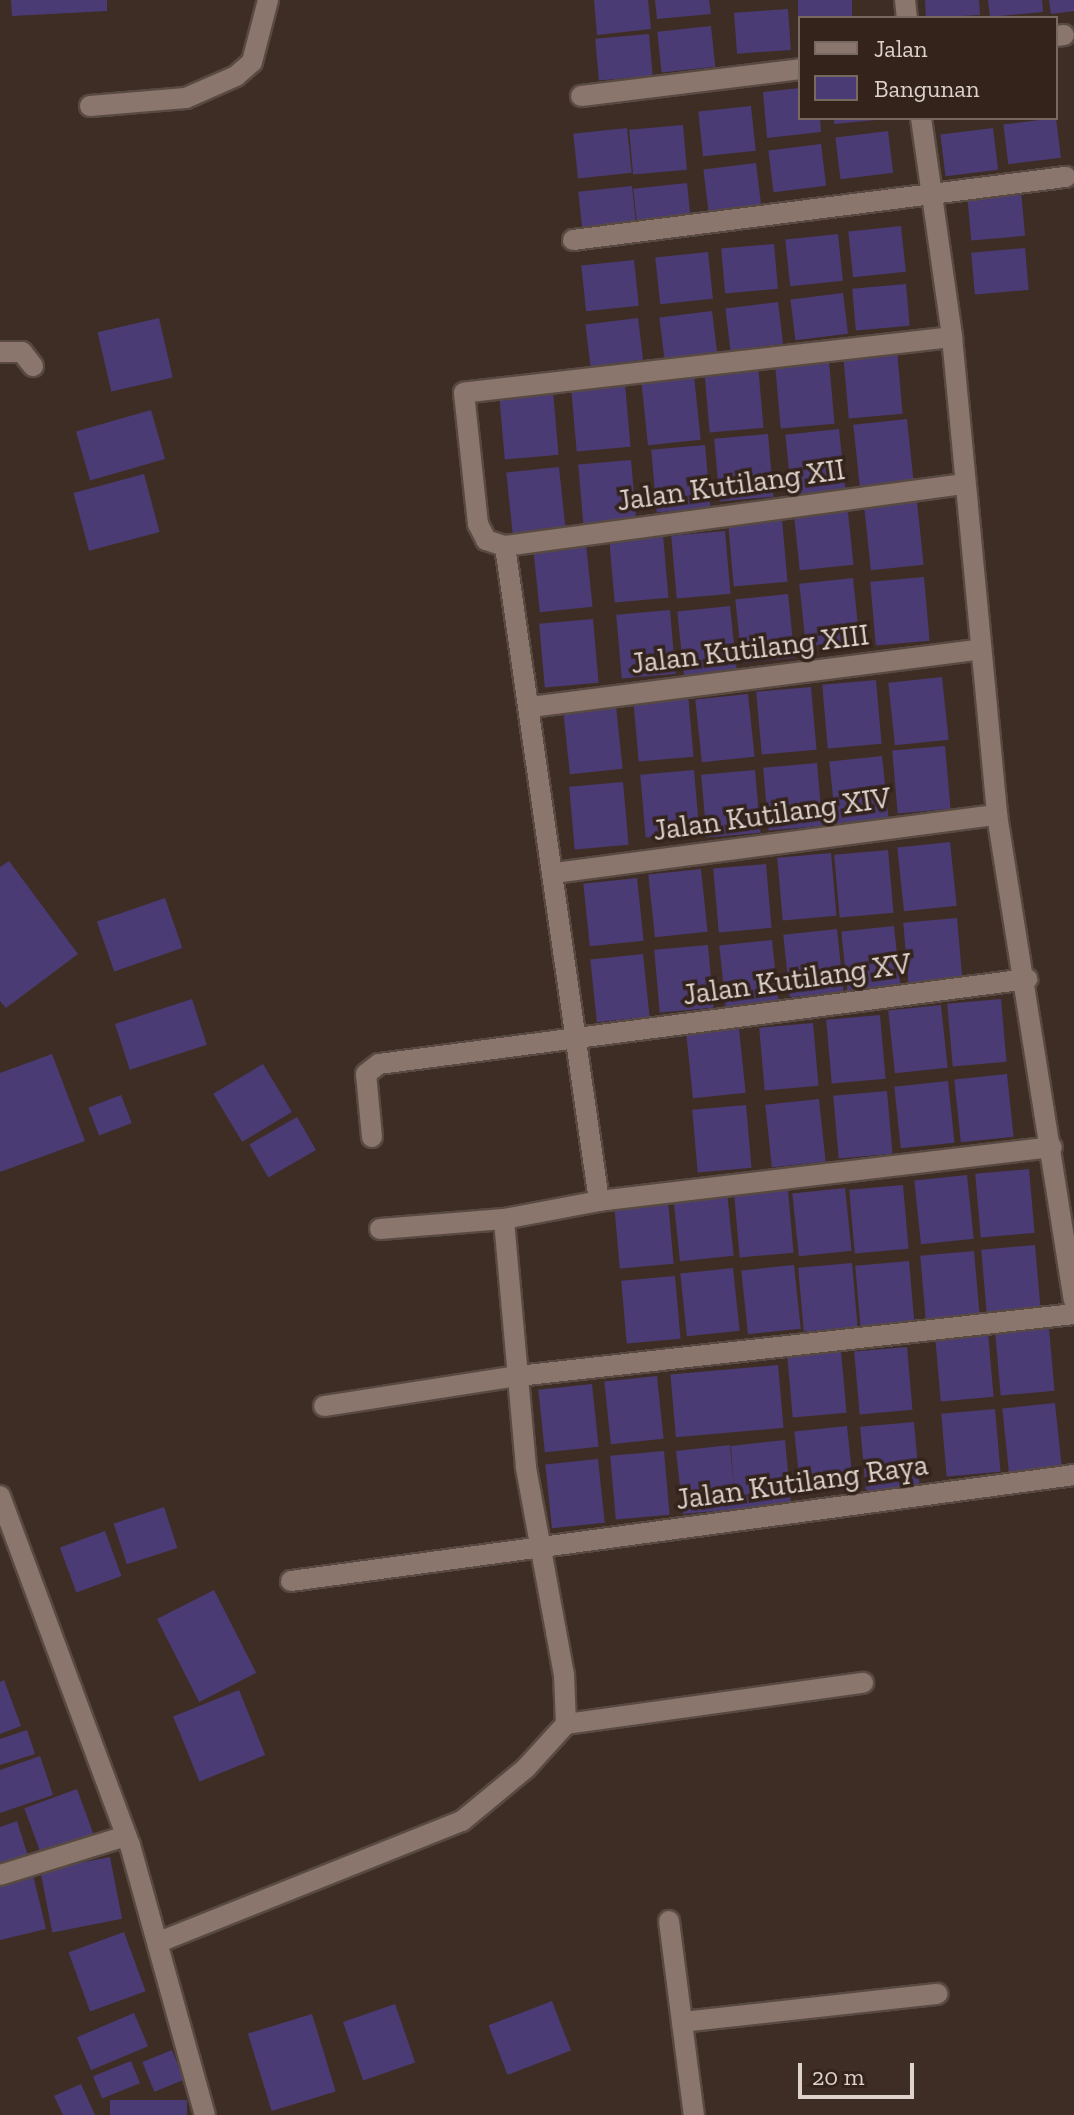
<!DOCTYPE html>
<style>
body{margin:0}
#map{position:relative;width:1074px;height:2115px;overflow:hidden;background:#3e2d24;font-family:"Zilla Slab",serif}
div>[style]{position:absolute}
[style*='--x']{left:calc(var(--x)*1px);top:calc(var(--y)*1px);width:calc(var(--w)*1px);rotate:calc(var(--a)*1deg)}
.building>*{inset:0;background:#4b3b75;transform-origin:0 0}
.roads{filter:drop-shadow(2px 0 #584a42) drop-shadow(-2px 0 #584a42) drop-shadow(0 2px #584a42) drop-shadow(0 -2px #584a42)}
.minor>*{height:20px;margin:-10px;padding:0 10px;transform-origin:10px;border-radius:10px;background:#8a766c}
span{translate:-50% -50%;white-space:nowrap;text-align:center;line-height:1.15;-webkit-text-stroke:7px #33231b;paint-order:stroke}
.street-label{font-size:30px;color:#ddd2cc}
.legend{position:absolute;left:798px;top:16px;width:260px;height:104px;box-sizing:border-box;background:#33231b;border:2px solid #776962;margin:0;padding:10px 14px;list-style:none;font-size:24px;color:#ddd2cc}
.legend li{display:flex;align-items:center;gap:16px;height:40px}
.legend b{width:40px;border:2px solid #776962}
.scale{position:absolute;left:798px;top:2063px;width:116px;height:36px;box-sizing:border-box;border:4px solid #ddd2cc;border-top:0;padding-left:10px;font-size:24px;line-height:28px;white-space:nowrap;color:#ddd2cc;-webkit-text-stroke:6px #33231b;paint-order:stroke}
</style>
<div id="map">
<div class="building">
<div style="clip-path:polygon(11px 0,107px 0,107px 11px,12px 16px)"></div>
<div style="clip-path:polygon(594px 0,648px 0,651px 29px,597px 35px)"></div>
<div style="clip-path:polygon(655px 0,709px 0,711px 14px,657px 19px)"></div>
<div style="left:798px;top:0;width:54px;height:18px"></div>
<div style="clip-path:polygon(925px 0,979px 0,980px 15px,926px 18px)"></div>
<div style="clip-path:polygon(988px 0,1042px 0,1043px 12px,990px 17px)"></div>
<div style="clip-path:polygon(1049px 0,1074px 0,1074px 11px,1051px 14px)"></div>
<div style="left:788px;top:9px;width:41px;height:54px;rotate:86deg"></div>
<div style="left:711px;top:26px;width:41px;height:54px;rotate:84deg"></div>
<div style="left:649px;top:34px;width:42px;height:54px;rotate:85deg"></div>
<div style="clip-path:polygon(800px 88px,800px 118px,820px 118px,821px 132px,767px 138px,763px 92px)"></div>
<div style="left:751px;top:106px;width:45px;height:53px;rotate:84deg"></div>
<div style="clip-path:polygon(834px 118px,876px 118px,876px 120px,834px 124px)"></div>
<div style="left:1056px;top:118px;width:40px;height:53px;rotate:83deg"></div>
<div style="left:683px;top:125px;width:45px;height:54px;rotate:85deg"></div>
<div style="left:627px;top:128px;width:45px;height:54px;rotate:84deg"></div>
<div style="left:993px;top:128px;width:42px;height:53px;rotate:83deg"></div>
<div style="left:888px;top:131px;width:42px;height:53px;rotate:83deg"></div>
<div style="left:821px;top:144px;width:42px;height:53px;rotate:83deg"></div>
<div style="left:756px;top:163px;width:42px;height:53px;rotate:83deg"></div>
<div style="left:687px;top:183px;width:41px;height:54px;rotate:84deg"></div>
<div style="left:632px;top:186px;width:41px;height:54px;rotate:84deg"></div>
<div style="left:1021px;top:190px;width:46px;height:54px;rotate:85deg"></div>
<div style="left:901px;top:226px;width:46px;height:53px;rotate:84deg"></div>
<div style="left:838px;top:234px;width:47px;height:53px;rotate:84deg"></div>
<div style="left:774px;top:244px;width:45px;height:53px;rotate:85deg"></div>
<div style="left:1025px;top:248px;width:42px;height:54px;rotate:85deg"></div>
<div style="left:708px;top:252px;width:47px;height:53px;rotate:84deg"></div>
<div style="left:634px;top:260px;width:46px;height:53px;rotate:84deg"></div>
<div style="left:906px;top:284px;width:42px;height:54px;rotate:85deg"></div>
<div style="left:843px;top:293px;width:41px;height:53px;rotate:83deg"></div>
<div style="left:778px;top:302px;width:42px;height:53px;rotate:83deg"></div>
<div style="left:712px;top:311px;width:41px;height:53px;rotate:83deg"></div>
<div style="left:159px;top:318px;width:61px;height:63px;rotate:77deg"></div>
<div style="left:638px;top:318px;width:42px;height:53px;rotate:83deg"></div>
<div style="left:897px;top:350px;width:64px;height:54px;rotate:85deg"></div>
<div style="left:829px;top:361px;width:63px;height:54px;rotate:85deg"></div>
<div style="left:758px;top:365px;width:63px;height:54px;rotate:85deg"></div>
<div style="left:694px;top:376px;width:64px;height:53px;rotate:84deg"></div>
<div style="left:625px;top:384px;width:63px;height:54px;rotate:85deg"></div>
<div style="left:553px;top:391px;width:64px;height:54px;rotate:85deg"></div>
<div style="left:151px;top:410px;width:51px;height:78px;rotate:74deg"></div>
<div style="left:907px;top:419px;width:63px;height:54px;rotate:84deg"></div>
<div style="left:839px;top:429px;width:64px;height:54px;rotate:84deg"></div>
<div style="left:768px;top:434px;width:63px;height:54px;rotate:85deg"></div>
<div style="left:705px;top:445px;width:63px;height:54px;rotate:85deg"></div>
<div style="left:631px;top:460px;width:63px;height:53px;rotate:85deg"></div>
<div style="left:559px;top:467px;width:63px;height:53px;rotate:84deg"></div>
<div style="left:144px;top:474px;width:60px;height:73px;rotate:75deg"></div>
<div style="left:917px;top:502px;width:63px;height:53px;rotate:84deg"></div>
<div style="left:847px;top:503px;width:62px;height:54px;rotate:84deg"></div>
<div style="left:782px;top:519px;width:63px;height:54px;rotate:85deg"></div>
<div style="left:725px;top:531px;width:63px;height:54px;rotate:85deg"></div>
<div style="left:663px;top:535px;width:63px;height:54px;rotate:85deg"></div>
<div style="left:586px;top:544px;width:63px;height:53px;rotate:84deg"></div>
<div style="left:924px;top:577px;width:64px;height:54px;rotate:85deg"></div>
<div style="left:853px;top:578px;width:63px;height:54px;rotate:84deg"></div>
<div style="left:788px;top:594px;width:64px;height:53px;rotate:84deg"></div>
<div style="left:730px;top:606px;width:64px;height:53px;rotate:84deg"></div>
<div style="left:670px;top:610px;width:64px;height:54px;rotate:85deg"></div>
<div style="left:593px;top:619px;width:64px;height:54px;rotate:85deg"></div>
<div style="left:942px;top:677px;width:63px;height:54px;rotate:84deg"></div>
<div style="left:876px;top:680px;width:64px;height:54px;rotate:85deg"></div>
<div style="left:811px;top:687px;width:63px;height:55px;rotate:85deg"></div>
<div style="left:688px;top:694px;width:63px;height:55px;rotate:85deg"></div>
<div style="left:748px;top:694px;width:63px;height:53px;rotate:84deg"></div>
<div style="left:616px;top:706px;width:63px;height:53px;rotate:84deg"></div>
<div style="left:945px;top:746px;width:63px;height:53px;rotate:85deg"></div>
<div style="left:882px;top:756px;width:63px;height:53px;rotate:84deg"></div>
<div style="left:817px;top:763px;width:63px;height:54px;rotate:85deg"></div>
<div style="left:694px;top:770px;width:63px;height:54px;rotate:85deg"></div>
<div style="left:755px;top:770px;width:63px;height:54px;rotate:85deg"></div>
<div style="left:623px;top:782px;width:63px;height:54px;rotate:85deg"></div>
<div style="left:950px;top:842px;width:64px;height:53px;rotate:84deg"></div>
<div style="left:888px;top:850px;width:63px;height:54px;rotate:85deg"></div>
<div style="left:831px;top:853px;width:63px;height:54px;rotate:85deg"></div>
<div style="clip-path:polygon(9px 861px,78px 954px,6px 1008px,0 1001px,0 867px)"></div>
<div style="left:766px;top:864px;width:64px;height:53px;rotate:85deg"></div>
<div style="left:701px;top:869px;width:63px;height:53px;rotate:84deg"></div>
<div style="left:637px;top:878px;width:63px;height:54px;rotate:84deg"></div>
<div style="left:165px;top:898px;width:53px;height:72px;rotate:71deg"></div>
<div style="left:957px;top:918px;width:63px;height:54px;rotate:85deg"></div>
<div style="left:894px;top:926px;width:63px;height:53px;rotate:84deg"></div>
<div style="left:837px;top:929px;width:63px;height:54px;rotate:84deg"></div>
<div style="left:772px;top:940px;width:63px;height:53px;rotate:84deg"></div>
<div style="left:708px;top:945px;width:63px;height:54px;rotate:85deg"></div>
<div style="left:643px;top:954px;width:63px;height:53px;rotate:84deg"></div>
<div style="left:192px;top:999px;width:48px;height:81px;rotate:72deg"></div>
<div style="left:1001px;top:999px;width:63px;height:54px;rotate:85deg"></div>
<div style="left:941px;top:1005px;width:63px;height:53px;rotate:84deg"></div>
<div style="left:880px;top:1015px;width:64px;height:54px;rotate:85deg"></div>
<div style="left:813px;top:1023px;width:63px;height:54px;rotate:85deg"></div>
<div style="left:739px;top:1029px;width:64px;height:53px;rotate:84deg"></div>
<div style="clip-path:polygon(52px 1054px,85px 1141px,0 1172px,0 1073px)"></div>
<div style="left:263px;top:1064px;width:56px;height:58px;rotate:59deg"></div>
<div style="left:1007px;top:1074px;width:63px;height:53px;rotate:84deg"></div>
<div style="left:948px;top:1081px;width:62px;height:54px;rotate:84deg"></div>
<div style="left:887px;top:1091px;width:63px;height:54px;rotate:85deg"></div>
<div style="left:121px;top:1095px;width:30px;height:35px;rotate:69deg"></div>
<div style="left:819px;top:1099px;width:63px;height:54px;rotate:84deg"></div>
<div style="left:746px;top:1105px;width:63px;height:54px;rotate:85deg"></div>
<div style="left:297px;top:1117px;width:38px;height:55px;rotate:60deg"></div>
<div style="left:1029px;top:1169px;width:64px;height:54px;rotate:85deg"></div>
<div style="left:967px;top:1175px;width:64px;height:53px;rotate:84deg"></div>
<div style="left:903px;top:1185px;width:64px;height:54px;rotate:85deg"></div>
<div style="left:845px;top:1188px;width:63px;height:53px;rotate:84deg"></div>
<div style="left:788px;top:1190px;width:63px;height:54px;rotate:85deg"></div>
<div style="left:727px;top:1192px;width:64px;height:54px;rotate:84deg"></div>
<div style="left:668px;top:1200px;width:64px;height:54px;rotate:85deg"></div>
<div style="left:1035px;top:1245px;width:63px;height:54px;rotate:85deg"></div>
<div style="left:974px;top:1251px;width:63px;height:54px;rotate:85deg"></div>
<div style="left:909px;top:1261px;width:63px;height:54px;rotate:85deg"></div>
<div style="left:852px;top:1263px;width:64px;height:54px;rotate:85deg"></div>
<div style="left:794px;top:1265px;width:64px;height:53px;rotate:84deg"></div>
<div style="left:733px;top:1268px;width:63px;height:53px;rotate:84deg"></div>
<div style="left:675px;top:1276px;width:63px;height:54px;rotate:85deg"></div>
<div style="left:1049px;top:1328px;width:63px;height:54px;rotate:85deg"></div>
<div style="left:988px;top:1333px;width:64px;height:53px;rotate:85deg"></div>
<div style="left:907px;top:1347px;width:63px;height:53px;rotate:85deg"></div>
<div style="left:841px;top:1350px;width:63px;height:54px;rotate:85deg"></div>
<div style="left:778px;top:1365px;width:63px;height:108px;rotate:85deg"></div>
<div style="left:657px;top:1376px;width:63px;height:53px;rotate:84deg"></div>
<div style="left:592px;top:1384px;width:63px;height:54px;rotate:84deg"></div>
<div style="left:1055px;top:1403px;width:64px;height:53px;rotate:84deg"></div>
<div style="left:995px;top:1409px;width:63px;height:54px;rotate:85deg"></div>
<div style="left:914px;top:1422px;width:64px;height:54px;rotate:85deg"></div>
<div style="left:847px;top:1426px;width:63px;height:53px;rotate:84deg"></div>
<div style="clip-path:polygon(785px 1440px,791px 1504px,683px 1514px,676px 1451px,730px 1445px,734px 1490px,731px 1446px)"></div>
<div style="left:664px;top:1451px;width:64px;height:54px;rotate:85deg"></div>
<div style="left:598px;top:1459px;width:64px;height:53px;rotate:84deg"></div>
<div style="left:164px;top:1507px;width:43px;height:53px;rotate:72deg"></div>
<div style="left:105px;top:1531px;width:48px;height:48px;rotate:70deg"></div>
<div style="left:214px;top:1590px;width:93px;height:64px;rotate:63deg"></div>
<div style="clip-path:polygon(4px 1680px,21px 1726px,0 1734px,0 1682px)"></div>
<div style="left:239px;top:1690px;width:70px;height:71px;rotate:68deg"></div>
<div style="clip-path:polygon(27px 1730px,35px 1754px,0 1765px,0 1739px)"></div>
<div style="clip-path:polygon(40px 1756px,53px 1795px,0 1813px,0 1770px)"></div>
<div style="left:77px;top:1789px;width:56px;height:56px;rotate:70deg"></div>
<div style="clip-path:polygon(17px 1821px,32px 1869px,0 1879px,0 1827px)"></div>
<div style="left:110px;top:1857px;width:63px;height:71px;rotate:79deg"></div>
<div style="clip-path:polygon(33px 1875px,46px 1929px,0 1940px,0 1883px)"></div>
<div style="left:124px;top:1932px;width:63px;height:59px;rotate:70deg"></div>
<div style="left:552px;top:2001px;width:53px;height:68px;rotate:69deg"></div>
<div style="left:395px;top:2004px;width:62px;height:55px;rotate:71deg"></div>
<div style="left:134px;top:2013px;width:36px;height:62px;rotate:67deg"></div>
<div style="left:312px;top:2014px;width:81px;height:67px;rotate:73deg"></div>
<div style="left:172px;top:2050px;width:32px;height:32px;rotate:68deg"></div>
<div style="left:131px;top:2061px;width:24px;height:41px;rotate:68deg"></div>
<div style="clip-path:polygon(81px 2084px,95px 2115px,63px 2115px,54px 2096px)"></div>
<div style="left:187px;top:2100px;width:15px;height:77px;rotate:90deg"></div>
</div>
<div class="roads">
<div class="minor">
<div style="--x:905;--y:0;--w:18;--a:84"></div>
<div style="--x:1056;--y:36;--w:8;--a:-7"></div>
<div style="--x:581;--y:96;--w:221;--a:-7"></div>
<div style="--x:90;--y:106;--w:96;--a:-4.8"></div>
<div style="--x:186;--y:98;--w:55;--a:-23.7"></div>
<div style="--x:236;--y:76;--w:21;--a:-41"></div>
<div style="--x:252;--y:62;--w:64;--a:-75.5"></div>
<div style="--x:921;--y:118;--w:221;--a:81.9"></div>
<div style="--x:952;--y:337;--w:480;--a:84.6"></div>
<div style="--x:997;--y:815;--w:491;--a:81"></div>
<div style="--x:573;--y:240;--w:497;--a:-7.3"></div>
<div style="--x:952;--y:337;--w:491;--a:173.5"></div>
<div style="--x:464;--y:393;--w:132;--a:83.9"></div>
<div style="--x:478;--y:524;--w:18;--a:63"></div>
<div style="--x:486;--y:540;--w:20;--a:18"></div>
<div style="--x:505;--y:546;--w:463;--a:-7.7"></div>
<div style="--x:0;--y:352;--w:22;--a:0"></div>
<div style="--x:22;--y:352;--w:18;--a:52"></div>
<div style="--x:531;--y:707;--w:451;--a:-7.3"></div>
<div style="--x:554;--y:873;--w:447;--a:-7.5"></div>
<div style="--x:372;--y:1137;--w:63;--a:-95.4"></div>
<div style="--x:366;--y:1074;--w:16;--a:-38"></div>
<div style="--x:379;--y:1064;--w:654;--a:-7.47"></div>
<div style="--x:599;--y:1201;--w:456;--a:-6.8"></div>
<div style="--x:380;--y:1229;--w:124;--a:-4.6"></div>
<div style="--x:504;--y:1219;--w:97;--a:-10.7"></div>
<div style="--x:599;--y:1201;--w:662;--a:-98.17"></div>
<div style="--x:324;--y:1406;--w:196;--a:-8.8"></div>
<div style="--x:518;--y:1376;--w:559;--a:-6.36"></div>
<div style="--x:0;--y:1496;--w:372;--a:69.6"></div>
<div style="--x:130;--y:1845;--w:280;--a:74.5"></div>
<div style="--x:291;--y:1581;--w:790;--a:-7.71"></div>
<div style="--x:566;--y:1724;--w:300;--a:-7.9"></div>
<div style="--x:0;--y:1875;--w:132;--a:-17.2"></div>
<div style="--x:669;--y:1921;--w:196;--a:82.7"></div>
<div style="--x:159;--y:1942;--w:326;--a:-21.8"></div>
<div style="--x:462;--y:1821;--w:83;--a:-39.6"></div>
<div style="--x:526;--y:1768;--w:59;--a:-47.7"></div>
<div style="--x:566;--y:1724;--w:49;--a:-92.3"></div>
<div style="--x:564;--y:1675;--w:211;--a:-100.4"></div>
<div style="--x:526;--y:1467;--w:249;--a:-95.1"></div>
<div style="--x:682;--y:2022;--w:257;--a:-6.3"></div>
</div>
</div>
<div class="street-label">
<span style="left:731px;top:485px;rotate:-8deg">Jalan Kutilang XII</span>
<span style="left:750px;top:649px;rotate:-7deg">Jalan Kutilang XIII</span>
<span style="left:772px;top:814px;rotate:-8deg">Jalan Kutilang XIV</span>
<span style="left:797px;top:979px;rotate:-8deg">Jalan Kutilang XV</span>
<span style="left:802px;top:1482px;rotate:-8deg">Jalan Kutilang Raya</span>
</div>
<ul class="legend">
<li><b style="height:10px;background:#8a766c"></b>Jalan</li>
<li><b style="height:22px;background:#4b3b75"></b>Bangunan</li>
</ul>
<div class="scale">20 m</div>
</div>
